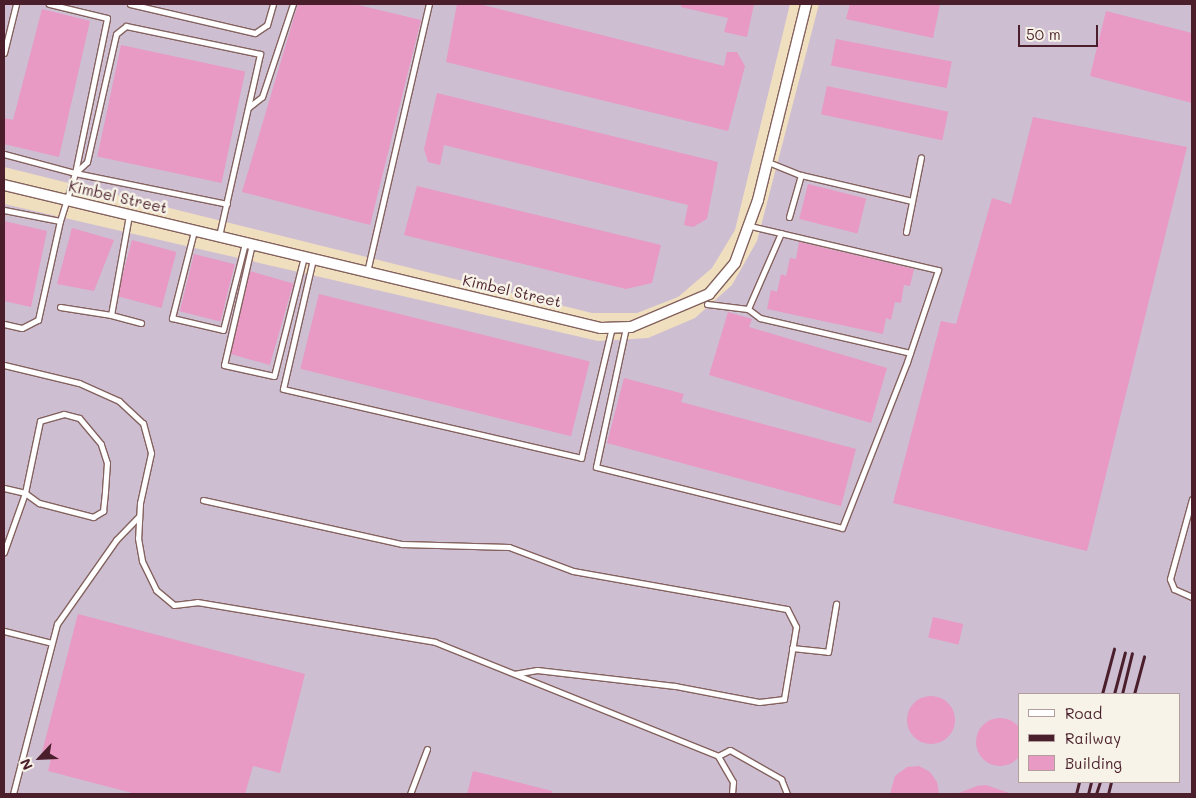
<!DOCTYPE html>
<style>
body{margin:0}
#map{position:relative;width:1196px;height:798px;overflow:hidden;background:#efdfbe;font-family:Mali,sans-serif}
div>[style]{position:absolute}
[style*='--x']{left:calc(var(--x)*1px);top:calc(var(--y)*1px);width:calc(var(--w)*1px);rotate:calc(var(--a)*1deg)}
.industrial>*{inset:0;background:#cebed2}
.building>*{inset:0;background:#e899c4;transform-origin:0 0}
.round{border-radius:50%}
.roads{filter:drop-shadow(1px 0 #84625e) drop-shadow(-1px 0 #84625e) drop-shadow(0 1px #84625e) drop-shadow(0 -1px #84625e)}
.service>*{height:5px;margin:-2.5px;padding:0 2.5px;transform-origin:2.5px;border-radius:2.5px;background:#fff}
.minor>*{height:10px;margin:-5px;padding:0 5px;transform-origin:5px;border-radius:5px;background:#fff}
.rail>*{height:3px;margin:-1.5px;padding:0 1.5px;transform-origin:1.5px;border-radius:1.5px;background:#4a1f2b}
span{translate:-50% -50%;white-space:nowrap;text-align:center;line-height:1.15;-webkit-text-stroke:5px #f7f3e8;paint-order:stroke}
.street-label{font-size:15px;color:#4a1f2b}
.frame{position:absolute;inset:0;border:5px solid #4a1f2b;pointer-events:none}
.legend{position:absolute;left:1018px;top:693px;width:162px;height:90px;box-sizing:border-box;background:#f7f3e8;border:1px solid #b29e9c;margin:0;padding:6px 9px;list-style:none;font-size:15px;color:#4a1f2b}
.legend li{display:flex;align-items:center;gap:10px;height:25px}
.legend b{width:25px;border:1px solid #b29e9c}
.north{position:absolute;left:15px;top:733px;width:50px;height:50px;-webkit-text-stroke:4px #f7f3e8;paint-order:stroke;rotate:245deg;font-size:14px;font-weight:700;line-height:20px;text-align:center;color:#4a1f2b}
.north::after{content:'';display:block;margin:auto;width:18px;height:22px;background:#4a1f2b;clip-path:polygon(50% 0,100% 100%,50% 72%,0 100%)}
.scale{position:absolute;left:1018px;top:25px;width:80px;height:22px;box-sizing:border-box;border:2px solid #4a1f2b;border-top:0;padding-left:6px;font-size:15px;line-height:18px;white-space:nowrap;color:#4a1f2b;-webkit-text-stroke:4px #f7f3e8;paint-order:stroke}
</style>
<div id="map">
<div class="industrial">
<div style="clip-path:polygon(4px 4px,790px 4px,735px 230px,712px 268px,678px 297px,637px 313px,592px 313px,4px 167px)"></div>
<div style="clip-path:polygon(evenodd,819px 4px,1192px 4px,1192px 794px,4px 794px,4px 204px,598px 341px,648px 338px,695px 318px,732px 285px,757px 241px,819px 4px,1020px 694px,1180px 694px,1180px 782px,1020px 782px,1020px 694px)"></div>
</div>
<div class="building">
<div style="clip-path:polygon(298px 4px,354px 4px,421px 20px,370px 225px,242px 192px)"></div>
<div style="clip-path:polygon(457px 4px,479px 4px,724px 66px,727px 52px,737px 52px,745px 66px,728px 131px,446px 62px)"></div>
<div style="clip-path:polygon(681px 4px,754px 4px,747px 37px,724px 32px,728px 18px,681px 7px)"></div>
<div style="clip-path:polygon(850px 4px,940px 4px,933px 38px,846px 19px)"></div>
<div style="clip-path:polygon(42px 9px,90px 21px,59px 157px,4px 144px,4px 118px,13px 120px)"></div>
<div style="clip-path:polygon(1106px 11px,1192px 33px,1192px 103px,1090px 76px)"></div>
<div style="left:836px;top:39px;width:118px;height:27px;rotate:11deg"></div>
<div style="left:121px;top:45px;width:127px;height:114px;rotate:12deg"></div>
<div style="left:827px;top:86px;width:124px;height:29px;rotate:12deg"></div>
<div style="clip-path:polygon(437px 93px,718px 162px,707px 219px,693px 227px,684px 225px,688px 205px,444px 145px,440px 165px,428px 162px,424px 149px)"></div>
<div style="clip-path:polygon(1033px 117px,1187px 147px,1087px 551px,893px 503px,941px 321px,956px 324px,992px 198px,1011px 204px)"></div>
<div style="left:808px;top:184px;width:60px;height:36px;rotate:14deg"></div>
<div style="clip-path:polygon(417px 186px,661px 245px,652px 283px,626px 289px,404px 235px)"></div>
<div style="clip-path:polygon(4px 221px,47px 231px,31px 307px,4px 301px)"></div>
<div style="clip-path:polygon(72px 228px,114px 240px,94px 291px,57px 284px)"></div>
<div style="left:132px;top:240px;width:46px;height:58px;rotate:15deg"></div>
<div style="clip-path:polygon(799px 242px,914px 269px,910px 286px,904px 285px,901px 303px,895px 302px,891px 320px,886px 318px,883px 334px,767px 309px,771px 290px,777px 292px,781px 274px,786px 276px,790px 258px,796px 259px)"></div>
<div style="left:194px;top:254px;width:42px;height:59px;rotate:14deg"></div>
<div style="left:250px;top:271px;width:45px;height:85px;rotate:16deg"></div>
<div style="left:319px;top:294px;width:279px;height:77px;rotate:14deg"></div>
<div style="clip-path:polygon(728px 312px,752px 319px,749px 327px,887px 368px,871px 423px,709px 375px)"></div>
<div style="clip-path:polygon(624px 378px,684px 394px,681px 402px,856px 449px,841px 506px,607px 443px)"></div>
<div style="clip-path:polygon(78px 614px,305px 674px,280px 773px,253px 766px,245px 794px,136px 794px,48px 771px,51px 759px,41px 756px)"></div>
<div style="left:933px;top:617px;width:31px;height:21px;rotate:13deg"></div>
<div class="round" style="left:907px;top:696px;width:48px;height:48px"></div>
<div class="round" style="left:976px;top:718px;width:48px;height:48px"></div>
<div style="clip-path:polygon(907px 767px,919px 766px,930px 772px,937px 782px,939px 794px,890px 794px,895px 776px)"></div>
<div style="clip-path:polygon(473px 771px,552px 791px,552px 794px,467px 794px)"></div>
<div style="clip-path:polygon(986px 785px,1012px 794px,956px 794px,977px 786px)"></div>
</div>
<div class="roads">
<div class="service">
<div style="--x:130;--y:4;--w:128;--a:13.1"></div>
<div style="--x:255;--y:33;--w:14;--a:-34"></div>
<div style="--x:267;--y:25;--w:22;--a:-74"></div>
<div style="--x:4;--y:53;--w:50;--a:-76.2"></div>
<div style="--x:249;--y:107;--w:16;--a:-38"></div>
<div style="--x:262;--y:97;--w:98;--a:-71.6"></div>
<div style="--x:4;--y:154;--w:73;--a:15"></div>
<div style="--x:75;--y:173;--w:155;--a:11.5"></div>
<div style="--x:768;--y:162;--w:35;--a:22"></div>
<div style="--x:801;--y:175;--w:114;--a:13.2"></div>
<div style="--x:75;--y:173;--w:16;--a:-43"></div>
<div style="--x:87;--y:162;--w:131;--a:-77.2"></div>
<div style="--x:116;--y:34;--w:13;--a:-39"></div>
<div style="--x:126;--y:26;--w:137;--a:11.8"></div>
<div style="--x:260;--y:54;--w:187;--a:102.7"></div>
<div style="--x:4;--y:210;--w:57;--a:11.1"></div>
<div style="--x:789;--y:217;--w:44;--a:-74.1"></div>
<div style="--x:194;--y:231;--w:90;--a:104.2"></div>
<div style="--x:172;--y:318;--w:52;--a:13.2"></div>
<div style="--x:223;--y:330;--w:90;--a:-75.8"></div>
<div style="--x:906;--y:232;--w:76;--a:-78.7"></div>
<div style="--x:781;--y:233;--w:83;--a:113.5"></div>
<div style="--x:748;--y:309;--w:15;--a:37"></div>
<div style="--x:760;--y:318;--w:154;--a:13.1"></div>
<div style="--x:252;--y:244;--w:124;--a:103"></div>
<div style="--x:224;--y:365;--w:51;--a:12.4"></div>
<div style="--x:274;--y:376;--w:123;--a:-75.9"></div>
<div style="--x:313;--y:259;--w:133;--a:103"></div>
<div style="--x:283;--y:389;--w:306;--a:13"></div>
<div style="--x:581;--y:458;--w:135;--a:-76.7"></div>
<div style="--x:367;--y:272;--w:275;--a:-77"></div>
<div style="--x:707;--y:304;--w:41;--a:7"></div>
<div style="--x:60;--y:307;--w:52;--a:8.9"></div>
<div style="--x:111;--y:315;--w:102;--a:-79.8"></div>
<div style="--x:111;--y:315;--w:31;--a:15"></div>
<div style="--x:4;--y:324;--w:18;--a:13"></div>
<div style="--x:22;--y:328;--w:18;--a:-27"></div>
<div style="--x:38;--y:320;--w:101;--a:-77.5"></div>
<div style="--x:60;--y:221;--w:50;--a:-72.6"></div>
<div style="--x:75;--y:173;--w:158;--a:-78.3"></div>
<div style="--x:107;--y:18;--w:60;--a:-166.4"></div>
<div style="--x:626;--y:327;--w:143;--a:102.1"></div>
<div style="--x:596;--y:467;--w:253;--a:13.9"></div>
<div style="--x:842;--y:528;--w:178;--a:-68.6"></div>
<div style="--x:907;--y:362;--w:97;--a:-71.4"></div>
<div style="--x:938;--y:270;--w:193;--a:-166.8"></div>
<div style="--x:4;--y:365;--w:77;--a:13.5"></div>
<div style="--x:79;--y:383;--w:44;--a:24.2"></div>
<div style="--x:119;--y:401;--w:33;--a:43"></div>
<div style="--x:143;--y:423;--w:31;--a:75"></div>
<div style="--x:151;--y:453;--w:51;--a:102.4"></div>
<div style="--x:140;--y:503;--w:35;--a:93"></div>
<div style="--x:138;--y:538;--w:23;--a:80"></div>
<div style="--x:142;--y:561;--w:32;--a:64"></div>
<div style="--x:156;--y:590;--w:23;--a:40"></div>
<div style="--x:174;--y:605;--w:23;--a:-7"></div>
<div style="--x:197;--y:602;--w:241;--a:9.5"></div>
<div style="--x:435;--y:642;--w:305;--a:21.9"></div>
<div style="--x:718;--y:756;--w:30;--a:60"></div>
<div style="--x:733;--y:782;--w:12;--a:95"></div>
<div style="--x:4;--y:488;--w:22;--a:13"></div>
<div style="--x:25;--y:493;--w:17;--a:36"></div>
<div style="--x:39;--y:503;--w:56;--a:14.5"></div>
<div style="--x:93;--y:517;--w:12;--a:-31"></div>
<div style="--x:103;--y:511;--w:20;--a:-84"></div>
<div style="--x:105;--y:491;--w:28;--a:-86"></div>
<div style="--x:107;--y:463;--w:20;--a:-108"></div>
<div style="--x:101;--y:444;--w:34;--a:-130"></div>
<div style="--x:79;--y:418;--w:16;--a:-165"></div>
<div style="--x:64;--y:414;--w:25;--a:164"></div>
<div style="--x:40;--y:421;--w:74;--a:101.8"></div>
<div style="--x:25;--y:493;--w:63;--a:109.6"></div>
<div style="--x:1192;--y:499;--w:83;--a:105.4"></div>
<div style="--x:1170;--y:579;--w:11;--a:68"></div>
<div style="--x:1174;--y:589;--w:20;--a:24"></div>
<div style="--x:203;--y:500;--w:204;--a:12.5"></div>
<div style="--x:402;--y:544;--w:107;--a:1.6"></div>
<div style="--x:509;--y:547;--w:68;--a:20.6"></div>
<div style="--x:573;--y:571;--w:217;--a:10.1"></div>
<div style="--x:787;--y:609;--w:20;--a:63"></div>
<div style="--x:796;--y:627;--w:73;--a:99.5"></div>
<div style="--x:784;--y:699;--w:25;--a:173"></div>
<div style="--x:759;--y:702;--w:86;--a:-169.2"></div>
<div style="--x:675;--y:686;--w:139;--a:-173.4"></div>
<div style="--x:537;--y:670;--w:22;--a:170"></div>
<div style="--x:4;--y:631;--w:49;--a:14"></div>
<div style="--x:792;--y:648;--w:36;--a:6"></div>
<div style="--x:828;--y:652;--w:49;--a:-80.5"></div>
<div style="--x:718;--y:756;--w:13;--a:-27"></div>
<div style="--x:730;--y:750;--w:59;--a:29.6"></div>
<div style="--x:781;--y:779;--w:16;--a:68"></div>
<div style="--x:13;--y:794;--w:176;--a:-75.5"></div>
<div style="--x:57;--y:624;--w:103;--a:-54.9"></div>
<div style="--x:116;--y:540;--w:32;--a:-46"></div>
<div style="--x:410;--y:794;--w:48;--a:-69.3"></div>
</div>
<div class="minor">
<div style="--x:4;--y:185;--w:614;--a:13.47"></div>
<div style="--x:601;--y:328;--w:30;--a:-2"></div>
<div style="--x:631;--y:327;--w:85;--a:-22.9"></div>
<div style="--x:709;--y:294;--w:40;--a:-50"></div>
<div style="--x:735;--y:263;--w:67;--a:-69.9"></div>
<div style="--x:758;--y:200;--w:202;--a:-76.2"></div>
</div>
</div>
<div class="rail">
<div style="--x:1102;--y:694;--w:47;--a:-75.1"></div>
<div style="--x:1114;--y:694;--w:43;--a:-75.3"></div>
<div style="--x:1122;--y:694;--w:42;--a:-76.3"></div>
<div style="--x:1134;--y:694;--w:39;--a:-75"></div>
<div style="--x:1076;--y:794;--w:12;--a:-76"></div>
<div style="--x:1088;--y:794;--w:12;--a:-76"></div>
<div style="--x:1096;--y:794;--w:13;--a:-72"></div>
<div style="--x:1108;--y:794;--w:12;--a:-76"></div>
</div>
<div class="street-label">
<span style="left:118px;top:197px;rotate:13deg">Kimbel Street</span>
<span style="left:512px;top:291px;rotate:13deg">Kimbel Street</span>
</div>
<div class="frame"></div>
<ul class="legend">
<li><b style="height:6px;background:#fff"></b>Road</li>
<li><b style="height:6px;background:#4a1f2b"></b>Railway</li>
<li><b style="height:14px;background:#e899c4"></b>Building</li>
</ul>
<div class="north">N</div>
<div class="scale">50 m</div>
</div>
